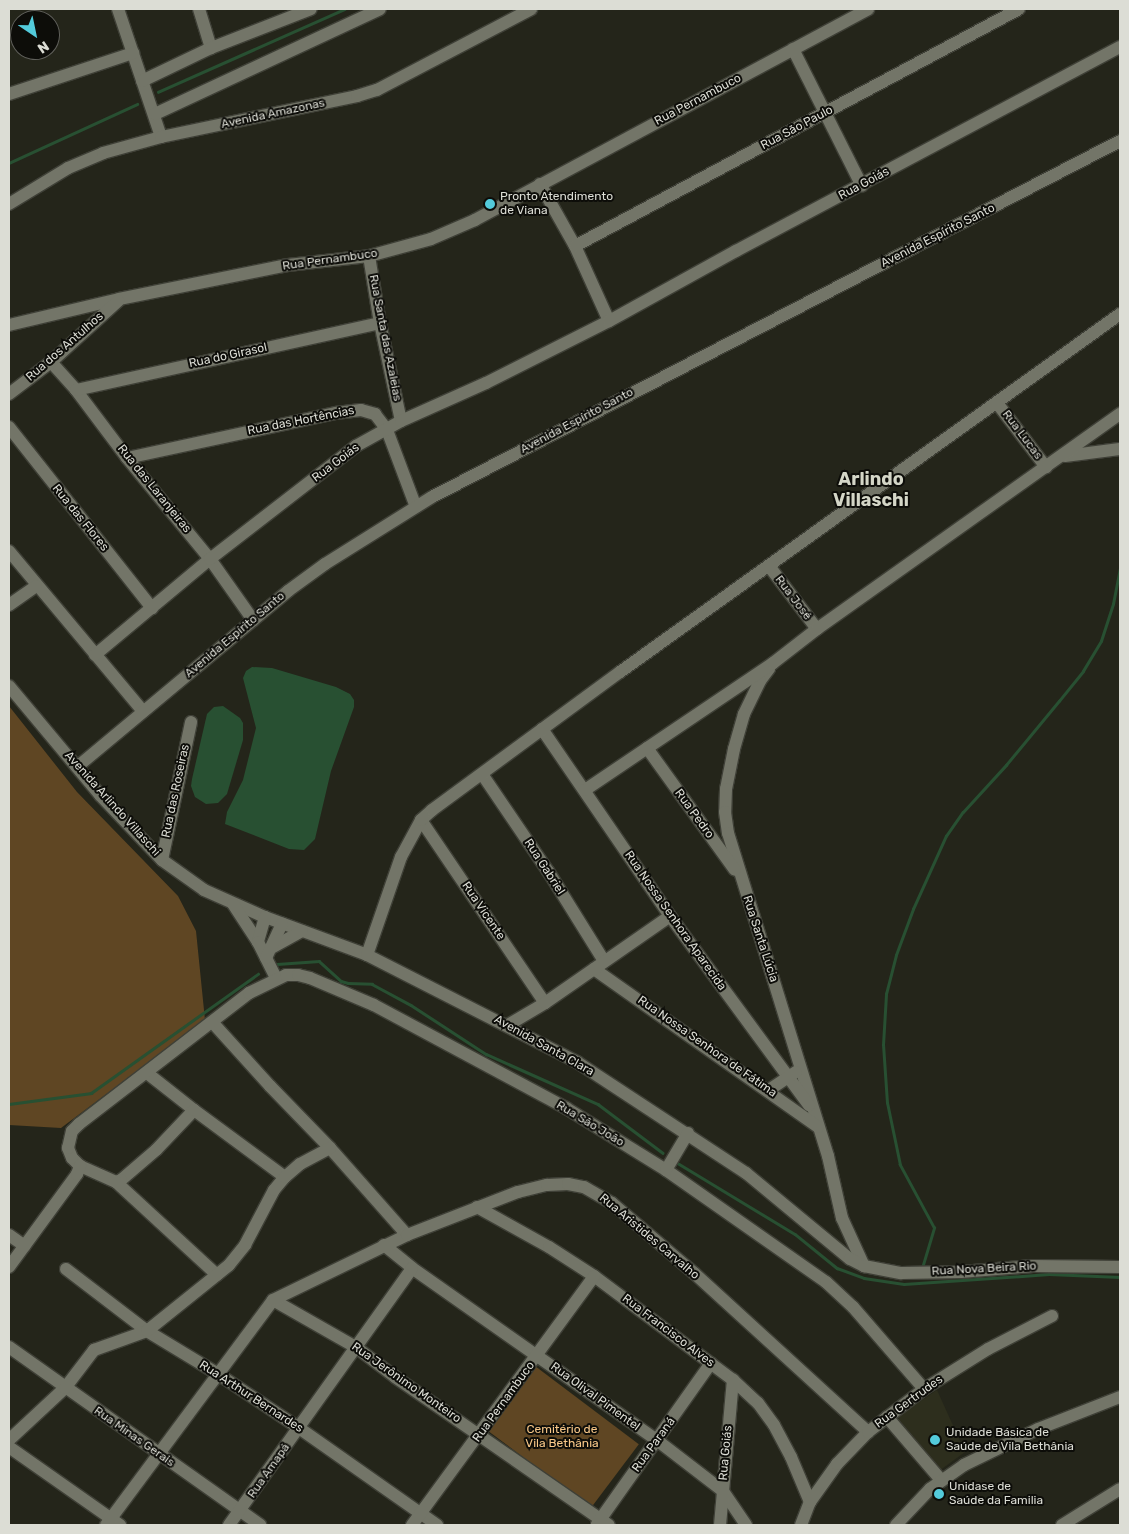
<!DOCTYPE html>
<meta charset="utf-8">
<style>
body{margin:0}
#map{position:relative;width:1129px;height:1534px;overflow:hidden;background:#24251a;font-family:Rubik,sans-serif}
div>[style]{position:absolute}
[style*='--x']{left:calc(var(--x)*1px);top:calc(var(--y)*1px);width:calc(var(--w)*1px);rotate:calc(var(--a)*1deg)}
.built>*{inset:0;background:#2d2e1d}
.green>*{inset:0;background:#5f4623;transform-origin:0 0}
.water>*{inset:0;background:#285032}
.stream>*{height:2.5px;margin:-1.25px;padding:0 1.25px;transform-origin:1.25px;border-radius:1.25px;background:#285032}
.roads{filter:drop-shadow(1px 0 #3f4037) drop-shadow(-1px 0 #3f4037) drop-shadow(0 1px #3f4037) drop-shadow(0 -1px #3f4037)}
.minor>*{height:12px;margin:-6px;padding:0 6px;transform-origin:6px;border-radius:6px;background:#737568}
.dots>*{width:14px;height:14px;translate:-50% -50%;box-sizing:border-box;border:2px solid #0d0d09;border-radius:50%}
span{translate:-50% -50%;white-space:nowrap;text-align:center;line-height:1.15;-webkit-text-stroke:4px #0d0d09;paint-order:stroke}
.street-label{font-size:12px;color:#dcddd5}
.poi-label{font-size:12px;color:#dcddd5}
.left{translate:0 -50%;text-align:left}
.park-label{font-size:12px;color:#fac989}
.district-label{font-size:18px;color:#d4d6c7;font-weight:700}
.frame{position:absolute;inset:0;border:10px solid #dcddd5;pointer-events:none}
.north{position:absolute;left:10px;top:10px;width:50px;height:50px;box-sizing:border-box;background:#0d0d09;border:1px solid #60605b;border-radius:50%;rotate:146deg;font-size:14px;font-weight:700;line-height:20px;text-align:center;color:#dcddd5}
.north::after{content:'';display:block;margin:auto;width:18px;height:22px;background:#53cbdb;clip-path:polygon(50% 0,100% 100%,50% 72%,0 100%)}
</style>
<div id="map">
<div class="built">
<div style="clip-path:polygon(937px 1390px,965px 1452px,939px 1471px,897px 1422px,900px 1415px)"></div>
</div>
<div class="green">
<div style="clip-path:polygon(9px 706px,77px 792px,178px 896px,196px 931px,205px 1020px,61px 1128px,9px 1125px)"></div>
<div style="left:535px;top:1366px;width:130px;height:80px;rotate:37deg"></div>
</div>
<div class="water">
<div style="clip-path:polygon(252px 667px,272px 668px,336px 687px,350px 694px,354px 700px,354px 707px,331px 771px,315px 839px,304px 850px,289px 849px,225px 824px,227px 812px,243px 780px,256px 728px,243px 678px,246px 671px)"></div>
<div style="clip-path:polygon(223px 706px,240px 718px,243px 723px,243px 740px,227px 794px,218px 803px,206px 804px,195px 797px,191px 786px,192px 779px,207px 714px,214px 707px)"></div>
</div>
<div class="stream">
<div style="--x:158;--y:92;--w:204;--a:-24"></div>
<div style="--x:9;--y:163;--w:141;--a:-24.7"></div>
<div style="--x:277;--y:964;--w:42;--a:-4.1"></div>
<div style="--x:319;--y:961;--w:30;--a:42"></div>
<div style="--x:341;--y:981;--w:7;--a:16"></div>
<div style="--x:348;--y:983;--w:24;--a:2"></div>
<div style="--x:372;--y:984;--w:44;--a:28.3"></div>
<div style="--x:411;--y:1005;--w:90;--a:33.2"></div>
<div style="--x:486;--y:1054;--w:123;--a:24.1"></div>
<div style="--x:598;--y:1104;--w:81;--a:37"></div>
<div style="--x:9;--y:1104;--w:83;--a:-7.6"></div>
<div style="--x:91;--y:1093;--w:205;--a:-35.5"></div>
<div style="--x:676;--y:1162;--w:139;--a:31.2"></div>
<div style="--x:795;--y:1234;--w:54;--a:39"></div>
<div style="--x:837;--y:1268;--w:29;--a:20"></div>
<div style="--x:864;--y:1278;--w:40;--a:8.5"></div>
<div style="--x:904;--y:1284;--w:145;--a:-3.9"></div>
<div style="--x:1049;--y:1274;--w:71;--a:2.4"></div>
<div style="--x:922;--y:1268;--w:42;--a:-73.3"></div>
<div style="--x:934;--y:1228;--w:72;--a:-118.4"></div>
<div style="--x:900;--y:1165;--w:63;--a:-101.8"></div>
<div style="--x:887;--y:1103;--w:58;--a:-93.9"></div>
<div style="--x:883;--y:1045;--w:51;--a:-86.6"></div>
<div style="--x:886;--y:994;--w:40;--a:-75.6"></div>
<div style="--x:896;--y:955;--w:49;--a:-69.7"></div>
<div style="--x:913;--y:909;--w:80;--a:-65.7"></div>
<div style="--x:946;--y:836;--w:29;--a:-55"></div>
<div style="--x:963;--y:812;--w:64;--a:-47.5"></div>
<div style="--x:1006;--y:765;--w:83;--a:-50.4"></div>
<div style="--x:1059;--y:701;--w:38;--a:-51"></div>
<div style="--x:1083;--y:671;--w:35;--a:-59"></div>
<div style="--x:1101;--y:641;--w:39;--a:-72"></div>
<div style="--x:1113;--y:604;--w:37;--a:-79"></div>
</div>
<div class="roads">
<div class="minor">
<div style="--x:118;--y:9;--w:135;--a:71.4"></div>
<div style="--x:199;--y:9;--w:41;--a:72.9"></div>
<div style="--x:793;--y:49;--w:153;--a:63.3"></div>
<div style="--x:142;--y:81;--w:76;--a:-25.6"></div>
<div style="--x:211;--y:48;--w:107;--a:-21.3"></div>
<div style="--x:9;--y:94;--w:131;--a:-18.3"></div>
<div style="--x:155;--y:114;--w:248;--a:-25"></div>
<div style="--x:540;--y:184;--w:71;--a:60.6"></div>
<div style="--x:575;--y:246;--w:82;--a:65.6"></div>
<div style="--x:9;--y:204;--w:69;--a:-31.4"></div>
<div style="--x:68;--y:168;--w:38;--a:-23"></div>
<div style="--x:103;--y:153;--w:60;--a:-15.4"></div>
<div style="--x:161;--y:137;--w:200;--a:-11.8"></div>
<div style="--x:357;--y:96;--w:21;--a:-17"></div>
<div style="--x:377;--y:90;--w:174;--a:-27.7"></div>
<div style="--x:575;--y:246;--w:503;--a:-28.09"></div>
<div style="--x:369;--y:256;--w:68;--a:80.7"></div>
<div style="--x:380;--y:323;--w:100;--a:77.9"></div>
<div style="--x:9;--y:325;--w:113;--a:-13.3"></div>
<div style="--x:119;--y:299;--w:172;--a:-11.4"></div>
<div style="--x:288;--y:265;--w:81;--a:-6.3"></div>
<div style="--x:369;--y:256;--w:64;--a:-15.3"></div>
<div style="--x:431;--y:239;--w:48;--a:-23.4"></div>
<div style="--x:475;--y:220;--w:446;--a:-28.2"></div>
<div style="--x:51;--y:362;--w:38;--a:48"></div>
<div style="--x:76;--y:390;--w:85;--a:53.1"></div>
<div style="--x:127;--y:458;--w:131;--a:50.6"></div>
<div style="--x:210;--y:559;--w:75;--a:54.8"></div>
<div style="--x:76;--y:390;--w:311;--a:-12.4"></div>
<div style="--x:9;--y:394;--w:53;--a:-37.3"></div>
<div style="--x:51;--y:362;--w:91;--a:-42.3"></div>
<div style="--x:997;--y:403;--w:81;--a:52.6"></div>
<div style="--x:9;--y:427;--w:231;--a:51.7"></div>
<div style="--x:1065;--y:456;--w:55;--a:-7.3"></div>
<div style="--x:127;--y:458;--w:214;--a:-12.2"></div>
<div style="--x:336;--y:413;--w:25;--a:-7"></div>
<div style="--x:361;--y:410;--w:15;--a:16"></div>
<div style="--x:375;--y:414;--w:20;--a:53"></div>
<div style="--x:387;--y:430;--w:82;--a:69.4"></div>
<div style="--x:9;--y:551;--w:209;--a:50.1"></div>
<div style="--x:769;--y:566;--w:79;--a:52.7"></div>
<div style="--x:9;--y:605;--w:33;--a:-35"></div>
<div style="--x:95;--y:655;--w:150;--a:-39.9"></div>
<div style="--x:210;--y:559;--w:185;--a:-37.7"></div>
<div style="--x:356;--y:446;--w:51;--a:-29.1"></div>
<div style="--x:401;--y:421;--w:93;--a:-24.1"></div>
<div style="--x:486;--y:383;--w:138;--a:-26.8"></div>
<div style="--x:609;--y:321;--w:145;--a:-28.9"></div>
<div style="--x:736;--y:251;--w:435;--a:-28"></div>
<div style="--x:769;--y:669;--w:15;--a:127"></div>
<div style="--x:760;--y:681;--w:37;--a:116"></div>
<div style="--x:744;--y:714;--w:36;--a:106"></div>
<div style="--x:734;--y:749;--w:41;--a:101.3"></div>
<div style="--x:726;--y:789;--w:23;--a:92"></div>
<div style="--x:725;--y:812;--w:21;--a:82"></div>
<div style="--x:728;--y:833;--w:338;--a:72.8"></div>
<div style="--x:828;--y:1156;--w:64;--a:77.3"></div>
<div style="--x:842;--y:1218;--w:53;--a:65.4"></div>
<div style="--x:9;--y:686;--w:142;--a:50.1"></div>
<div style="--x:100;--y:795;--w:90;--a:46.4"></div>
<div style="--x:162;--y:860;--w:52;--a:35.5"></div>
<div style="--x:204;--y:890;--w:67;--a:23.9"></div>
<div style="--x:265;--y:917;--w:109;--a:20.4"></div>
<div style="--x:367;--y:955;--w:236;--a:27"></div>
<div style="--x:577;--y:1062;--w:202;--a:33.3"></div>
<div style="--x:746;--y:1173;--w:135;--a:39.6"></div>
<div style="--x:850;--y:1259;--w:16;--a:27"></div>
<div style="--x:864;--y:1266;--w:38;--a:11"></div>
<div style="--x:901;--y:1273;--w:60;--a:-1"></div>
<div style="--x:961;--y:1272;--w:72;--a:-4.8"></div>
<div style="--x:1033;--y:1266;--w:87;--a:0.7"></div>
<div style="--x:542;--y:729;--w:227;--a:55.6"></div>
<div style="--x:670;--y:916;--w:235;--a:53.7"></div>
<div style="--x:647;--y:748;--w:150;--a:54.2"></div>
<div style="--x:77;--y:767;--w:275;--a:-39.8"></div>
<div style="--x:288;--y:591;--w:46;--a:-36.1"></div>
<div style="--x:325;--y:564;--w:126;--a:-32.1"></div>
<div style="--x:432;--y:497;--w:775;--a:-27.36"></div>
<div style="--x:482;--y:774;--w:117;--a:55.8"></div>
<div style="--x:548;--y:871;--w:106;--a:58.1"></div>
<div style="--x:585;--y:790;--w:227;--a:-34"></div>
<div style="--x:773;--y:663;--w:56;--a:-37.7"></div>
<div style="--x:817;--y:629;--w:372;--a:-35.4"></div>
<div style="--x:421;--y:820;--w:221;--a:55.9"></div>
<div style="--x:162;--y:860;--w:141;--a:-78.1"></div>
<div style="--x:233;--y:904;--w:45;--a:56.7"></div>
<div style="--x:265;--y:917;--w:26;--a:106"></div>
<div style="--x:258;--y:942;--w:40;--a:63.4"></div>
<div style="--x:273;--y:947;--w:33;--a:-29"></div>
<div style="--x:367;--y:955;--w:104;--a:-70.9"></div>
<div style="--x:401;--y:857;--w:42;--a:-61.6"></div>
<div style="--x:421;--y:820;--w:15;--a:-42"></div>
<div style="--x:432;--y:810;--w:233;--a:-36.3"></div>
<div style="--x:620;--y:672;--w:615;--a:-35.6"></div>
<div style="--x:266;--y:958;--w:38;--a:-65"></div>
<div style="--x:594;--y:969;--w:274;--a:35.2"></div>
<div style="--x:213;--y:1023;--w:85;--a:47.9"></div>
<div style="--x:270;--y:1086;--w:86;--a:45.9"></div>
<div style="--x:330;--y:1148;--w:116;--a:48.5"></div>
<div style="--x:508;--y:1025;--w:43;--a:-30.7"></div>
<div style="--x:545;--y:1003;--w:152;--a:-34.8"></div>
<div style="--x:147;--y:1073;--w:60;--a:38.2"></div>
<div style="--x:194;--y:1110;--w:55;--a:133.5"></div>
<div style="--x:156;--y:1150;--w:46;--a:139.4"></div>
<div style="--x:121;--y:1180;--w:5;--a:158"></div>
<div style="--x:116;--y:1182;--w:39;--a:-156"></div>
<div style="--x:80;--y:1166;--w:11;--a:-135"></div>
<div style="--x:72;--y:1158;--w:11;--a:-112"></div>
<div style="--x:68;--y:1148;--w:17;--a:-77"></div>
<div style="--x:72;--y:1131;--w:10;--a:-45"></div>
<div style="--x:79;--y:1124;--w:215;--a:-37.6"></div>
<div style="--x:249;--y:993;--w:41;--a:-25.9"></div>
<div style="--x:286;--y:975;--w:12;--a:0"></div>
<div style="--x:298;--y:975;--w:12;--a:14"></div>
<div style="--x:310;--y:978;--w:69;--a:22.9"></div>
<div style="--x:374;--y:1005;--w:218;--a:28.2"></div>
<div style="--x:566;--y:1108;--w:118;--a:31.8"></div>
<div style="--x:666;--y:1170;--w:195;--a:35"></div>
<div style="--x:826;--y:1282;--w:37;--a:43"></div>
<div style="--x:853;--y:1307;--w:108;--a:49.1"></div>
<div style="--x:769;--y:1090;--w:32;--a:-34"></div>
<div style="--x:194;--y:1110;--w:113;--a:36.4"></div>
<div style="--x:666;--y:1170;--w:43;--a:-59.3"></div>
<div style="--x:116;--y:1182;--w:137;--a:42.6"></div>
<div style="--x:477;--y:1207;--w:82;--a:29.1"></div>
<div style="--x:549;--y:1247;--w:54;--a:32.8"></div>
<div style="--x:594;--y:1276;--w:174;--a:36.8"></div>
<div style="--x:733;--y:1380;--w:34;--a:43"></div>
<div style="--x:758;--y:1403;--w:27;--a:54"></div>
<div style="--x:774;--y:1425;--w:36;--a:62"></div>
<div style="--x:791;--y:1457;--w:49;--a:67.1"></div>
<div style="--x:9;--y:1235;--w:19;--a:35"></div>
<div style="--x:384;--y:1245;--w:36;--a:39"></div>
<div style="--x:412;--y:1268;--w:301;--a:35.1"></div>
<div style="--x:658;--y:1441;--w:82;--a:37.6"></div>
<div style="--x:723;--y:1491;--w:41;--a:55.9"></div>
<div style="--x:9;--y:1267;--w:115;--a:-53.8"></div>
<div style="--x:77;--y:1174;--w:9;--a:-69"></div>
<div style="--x:66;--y:1269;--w:102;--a:37.4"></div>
<div style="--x:147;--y:1331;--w:83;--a:31.2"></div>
<div style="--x:218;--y:1374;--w:97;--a:33.7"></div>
<div style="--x:299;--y:1428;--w:169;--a:35.1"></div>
<div style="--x:273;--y:1300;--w:97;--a:29.7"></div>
<div style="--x:357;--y:1348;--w:48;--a:37.3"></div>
<div style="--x:395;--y:1377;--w:260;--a:34.7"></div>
<div style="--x:9;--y:1347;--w:308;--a:35.3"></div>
<div style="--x:887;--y:1417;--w:83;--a:49.4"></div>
<div style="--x:9;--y:1440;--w:76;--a:-42.9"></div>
<div style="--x:65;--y:1388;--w:48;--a:-52.7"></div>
<div style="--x:94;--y:1350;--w:56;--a:-19.7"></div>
<div style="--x:147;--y:1331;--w:105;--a:-38.8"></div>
<div style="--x:229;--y:1265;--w:26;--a:-51"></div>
<div style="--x:245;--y:1245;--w:62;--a:-62.2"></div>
<div style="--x:274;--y:1190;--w:17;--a:-50"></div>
<div style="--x:285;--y:1177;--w:20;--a:-41"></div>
<div style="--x:300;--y:1164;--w:34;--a:-28"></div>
<div style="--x:9;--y:1447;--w:136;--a:35.1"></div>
<div style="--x:597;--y:1524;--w:197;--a:-54.7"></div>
<div style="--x:106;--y:1525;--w:280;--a:-53.4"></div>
<div style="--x:273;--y:1300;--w:149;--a:-25.9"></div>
<div style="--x:407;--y:1235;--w:119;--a:-21.2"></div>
<div style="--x:518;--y:1192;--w:30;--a:-14"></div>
<div style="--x:547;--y:1185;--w:21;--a:-3"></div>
<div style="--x:568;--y:1184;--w:16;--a:11"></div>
<div style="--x:584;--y:1187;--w:32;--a:30"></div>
<div style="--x:612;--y:1203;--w:108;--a:40.5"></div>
<div style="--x:694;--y:1273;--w:236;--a:42.4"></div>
<div style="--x:229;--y:1525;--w:315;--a:-54.5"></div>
<div style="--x:412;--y:1525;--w:308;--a:-53.8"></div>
<div style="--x:720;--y:1525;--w:146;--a:-84.9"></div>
<div style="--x:801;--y:1525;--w:25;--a:-69"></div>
<div style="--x:810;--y:1502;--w:47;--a:-54.6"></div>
<div style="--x:837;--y:1464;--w:45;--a:-45.9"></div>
<div style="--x:868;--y:1432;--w:71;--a:-37.5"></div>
<div style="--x:924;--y:1389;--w:75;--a:-32"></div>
<div style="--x:988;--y:1349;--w:72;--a:-27.3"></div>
<div style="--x:896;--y:1525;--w:50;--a:-46.6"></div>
<div style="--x:930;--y:1489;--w:42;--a:-35.2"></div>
<div style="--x:964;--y:1465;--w:82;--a:-25.9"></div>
<div style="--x:1038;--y:1429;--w:88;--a:-21.3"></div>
<div style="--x:1062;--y:1525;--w:68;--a:-31.8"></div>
</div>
</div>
<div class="dots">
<div style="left:490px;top:204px;background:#53cbdb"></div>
<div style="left:935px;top:1440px;background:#53cbdb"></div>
<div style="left:939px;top:1494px;background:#53cbdb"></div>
</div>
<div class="street-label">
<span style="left:698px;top:100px;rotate:-28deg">Rua Pernambuco</span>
<span style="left:273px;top:114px;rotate:-12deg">Avenida Amazonas</span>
<span style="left:797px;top:128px;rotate:-28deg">Rua São Paulo</span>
<span style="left:864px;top:184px;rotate:-28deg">Rua Goiás</span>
<span style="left:938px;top:236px;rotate:-27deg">Avenida Espírito Santo</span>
<span style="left:330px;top:260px;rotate:-8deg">Rua Pernambuco</span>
<span style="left:385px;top:338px;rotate:79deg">Rua Santa das Azaleias</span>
<span style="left:65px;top:347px;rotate:-41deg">Rua dos Antulhos</span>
<span style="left:228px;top:356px;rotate:-12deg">Rua do Girasol</span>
<span style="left:301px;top:421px;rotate:-11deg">Rua das Hortências</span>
<span style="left:577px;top:421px;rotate:-28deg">Avenida Espírito Santo</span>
<span style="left:1022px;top:435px;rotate:53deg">Rua Lucas</span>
<span style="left:336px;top:463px;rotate:-37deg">Rua Goiás</span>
<span style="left:154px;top:489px;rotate:51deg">Rua das Laranjeiras</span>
<span style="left:80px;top:518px;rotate:51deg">Rua das Flores</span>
<span style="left:793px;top:598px;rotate:53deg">Rua José</span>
<span style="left:235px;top:635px;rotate:-40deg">Avenida Espírito Santo</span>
<span style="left:176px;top:791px;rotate:-78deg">Rua das Roseiras</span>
<span style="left:112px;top:804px;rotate:48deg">Avenida Arlindo Villaschi</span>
<span style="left:694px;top:814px;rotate:54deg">Rua Pedro</span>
<span style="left:544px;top:867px;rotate:57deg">Rua Gabriel</span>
<span style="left:483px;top:911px;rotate:56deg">Rua Vicente</span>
<span style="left:675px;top:921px;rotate:55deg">Rua Nossa Senhora Aparecida</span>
<span style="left:760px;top:939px;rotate:72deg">Rua Santa Lúcia</span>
<span style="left:544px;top:1046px;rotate:29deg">Avenida Santa Clara</span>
<span style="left:707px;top:1047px;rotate:35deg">Rua Nossa Senhora de Fátima</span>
<span style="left:590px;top:1124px;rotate:31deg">Rua São João</span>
<span style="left:649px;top:1237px;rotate:40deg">Rua Aristides Carvalho</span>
<span style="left:984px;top:1269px;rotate:-3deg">Rua Nova Beira Rio</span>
<span style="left:668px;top:1331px;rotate:37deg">Rua Francisco Alves</span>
<span style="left:406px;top:1383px;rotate:35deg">Rua Jerônimo Monteiro</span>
<span style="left:251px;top:1397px;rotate:33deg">Rua Arthur Bernardes</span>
<span style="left:595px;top:1397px;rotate:36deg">Rua Olival Pimentel</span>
<span style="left:504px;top:1402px;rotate:-54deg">Rua Pernambuco</span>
<span style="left:909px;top:1402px;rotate:-36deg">Rua Gertrudes</span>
<span style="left:134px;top:1437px;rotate:35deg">Rua Minas Gerais</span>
<span style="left:654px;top:1445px;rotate:-54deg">Rua Paraná</span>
<span style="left:726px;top:1453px;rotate:-85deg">Rua Goiás</span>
<span style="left:269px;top:1471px;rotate:-55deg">Rua Amapá</span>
</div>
<div class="poi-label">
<span class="left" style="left:500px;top:204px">Pronto Atendimento<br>de Viana</span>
<span class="left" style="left:946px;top:1440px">Unidade Básica de<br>Saúde de Vila Bethânia</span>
<span class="left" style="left:949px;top:1494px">Unidase de<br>Saúde da Familia</span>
</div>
<div class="park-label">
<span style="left:562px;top:1437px">Cemitério de<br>Vila Bethânia</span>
</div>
<div class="district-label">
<span style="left:871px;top:490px">Arlindo<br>Villaschi</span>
</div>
<div class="frame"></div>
<div class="north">N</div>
</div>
